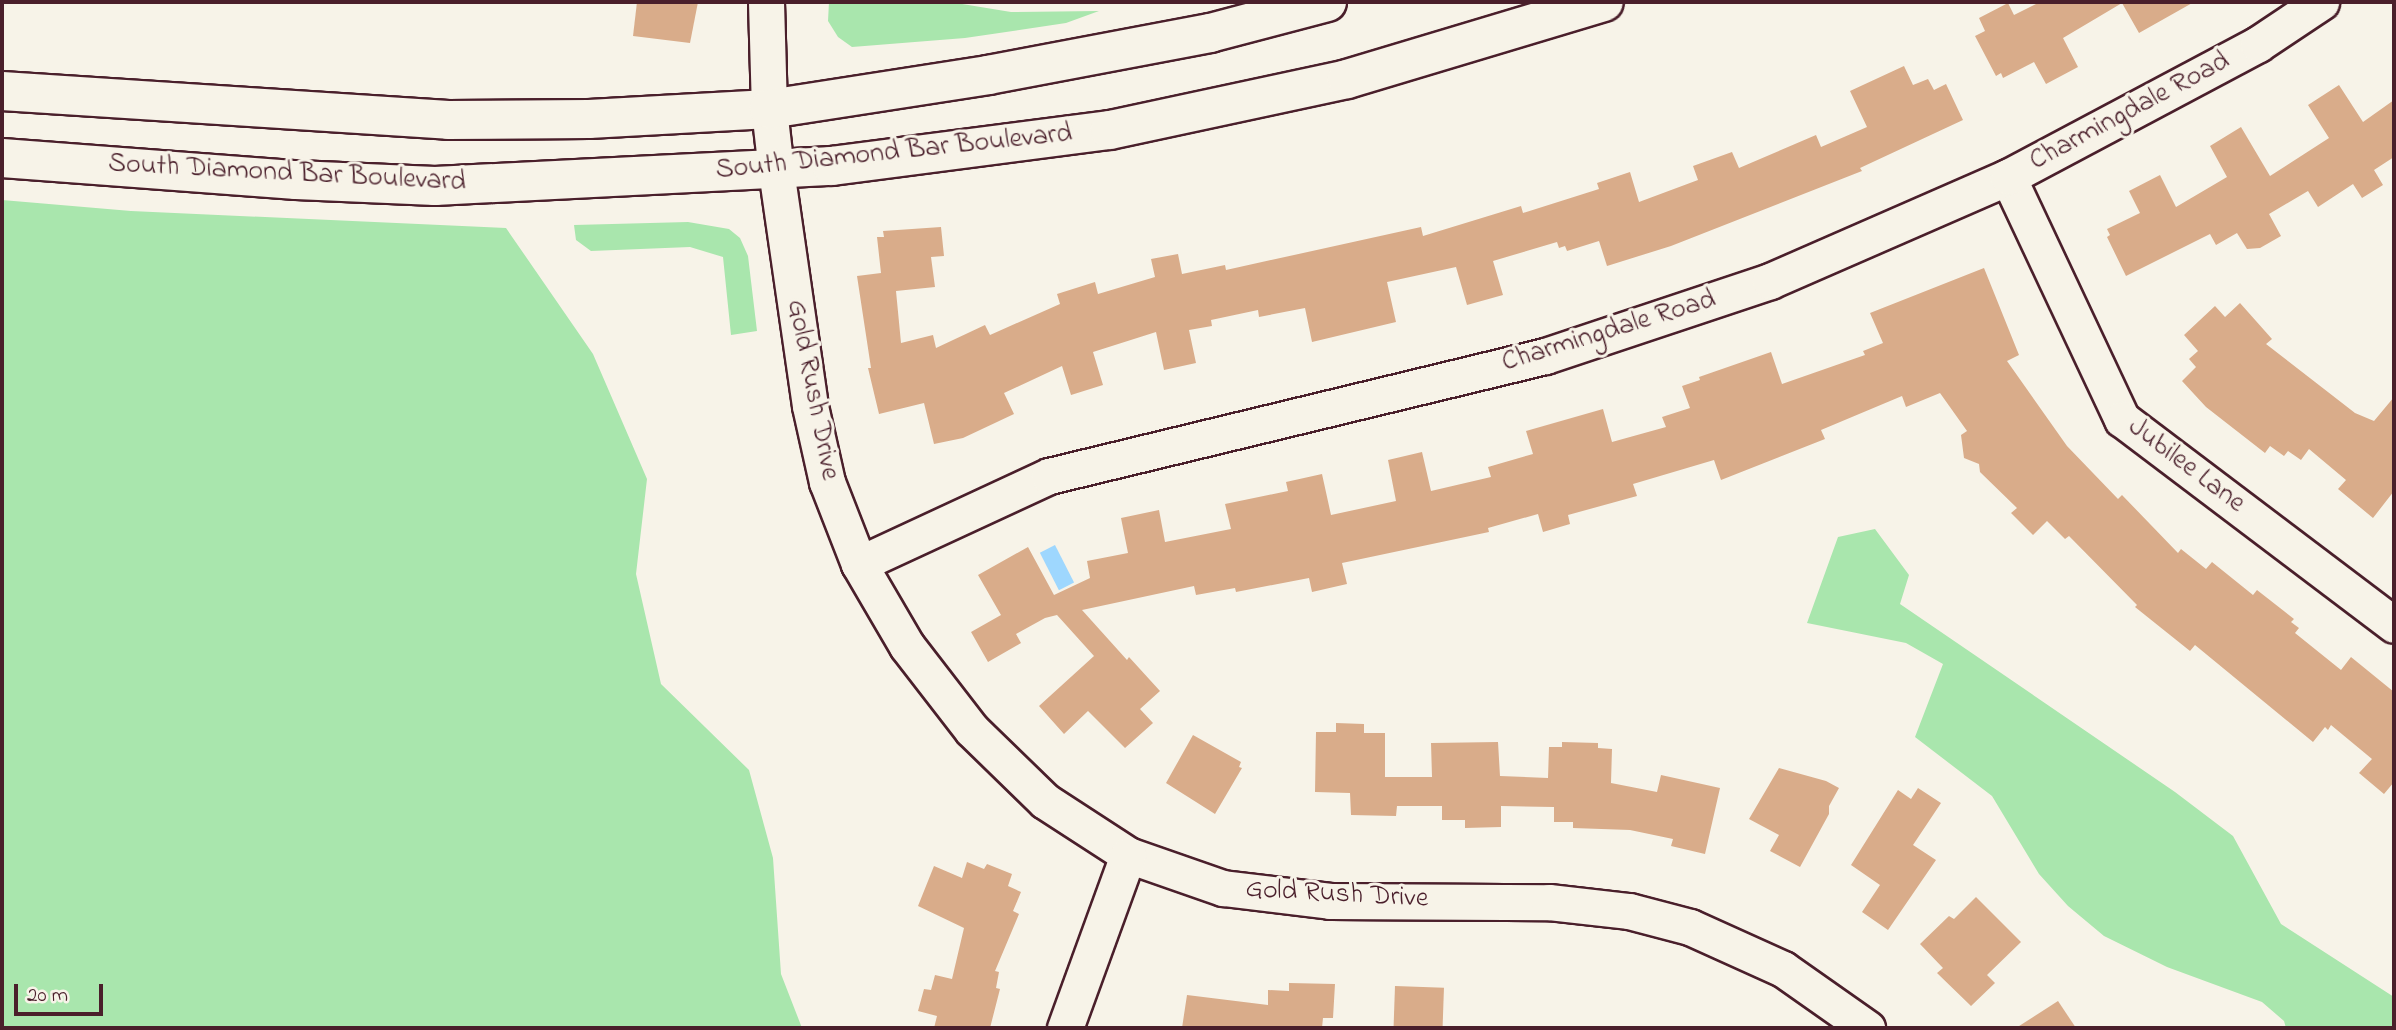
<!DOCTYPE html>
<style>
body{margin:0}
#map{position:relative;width:2396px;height:1030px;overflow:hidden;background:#f7f3e8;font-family:"Indie Flower",sans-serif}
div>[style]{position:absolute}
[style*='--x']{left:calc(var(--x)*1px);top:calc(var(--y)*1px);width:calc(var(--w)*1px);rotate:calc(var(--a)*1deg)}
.green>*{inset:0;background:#a9e6ad}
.water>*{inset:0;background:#9ed7fe;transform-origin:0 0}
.building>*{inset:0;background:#d9ac8a;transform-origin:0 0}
.roads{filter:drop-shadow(2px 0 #4a1f2b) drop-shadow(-2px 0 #4a1f2b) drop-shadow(0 2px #4a1f2b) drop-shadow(0 -2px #4a1f2b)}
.minor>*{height:35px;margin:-17.5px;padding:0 17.5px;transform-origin:17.5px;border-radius:17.5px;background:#f7f3e8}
.secondary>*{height:38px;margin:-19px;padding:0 19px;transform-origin:19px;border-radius:19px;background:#f7f3e8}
span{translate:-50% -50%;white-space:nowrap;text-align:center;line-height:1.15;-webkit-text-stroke:6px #f7f3e8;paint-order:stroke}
.street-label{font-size:28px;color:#4a1f2b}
.frame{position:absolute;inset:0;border:4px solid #4a1f2b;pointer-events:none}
.scale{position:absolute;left:14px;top:984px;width:89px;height:32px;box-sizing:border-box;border:4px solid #4a1f2b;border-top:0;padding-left:9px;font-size:21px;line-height:24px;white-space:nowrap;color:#4a1f2b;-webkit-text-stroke:5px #f7f3e8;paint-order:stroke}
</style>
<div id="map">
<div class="green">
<div style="clip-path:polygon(829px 2px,950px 2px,1011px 12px,1099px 11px,1066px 23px,965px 38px,852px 47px,838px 37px,828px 21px)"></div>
<div style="clip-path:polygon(2px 200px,131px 211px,506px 228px,593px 354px,647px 479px,636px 574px,661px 684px,749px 770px,773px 858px,781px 974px,802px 1028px,2px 1028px)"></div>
<div style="clip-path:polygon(688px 222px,729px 229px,740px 238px,748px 256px,757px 331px,731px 335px,723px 257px,690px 247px,591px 251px,576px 240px,574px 225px)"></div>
<div style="clip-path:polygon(1875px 529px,1909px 575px,1900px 604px,2175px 792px,2233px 836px,2281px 924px,2394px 997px,2394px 1028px,2286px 1028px,2284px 1021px,2262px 1002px,2167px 967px,2104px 936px,2068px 906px,2039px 874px,1992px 796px,1915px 737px,1943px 664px,1906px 643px,1807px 623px,1838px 537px)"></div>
</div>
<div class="water">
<div style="left:1055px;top:545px;width:42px;height:17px;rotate:63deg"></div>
</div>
<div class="building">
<div style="clip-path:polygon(637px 2px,698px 2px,690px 43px,633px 36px)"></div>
<div style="clip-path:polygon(2040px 2px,2194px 2px,2139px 33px,2122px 3px,2063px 38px,2078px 67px,2046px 84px,2034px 62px,2003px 78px,2001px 73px,1996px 76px,1975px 36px,1985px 31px,1979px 18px,2008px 3px,2014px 15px)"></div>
<div style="clip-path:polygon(1904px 66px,1913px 85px,1928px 79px,1934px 90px,1946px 84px,1963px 120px,1860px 168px,1862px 171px,1671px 246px,1607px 266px,1599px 241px,1567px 251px,1565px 246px,1559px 248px,1557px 242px,1493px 261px,1503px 295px,1467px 305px,1456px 267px,1387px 282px,1396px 322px,1312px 342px,1305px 308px,1259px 317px,1258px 310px,1211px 320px,1212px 326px,1189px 330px,1196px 363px,1164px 370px,1156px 332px,1093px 352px,1103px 385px,1071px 395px,1062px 366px,1004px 393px,1014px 414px,963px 438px,934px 444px,924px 403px,879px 414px,868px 368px,871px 368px,857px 276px,881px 273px,877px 237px,884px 237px,883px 231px,941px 227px,944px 256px,931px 257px,935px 287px,896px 291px,901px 343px,933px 335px,936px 348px,985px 325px,990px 335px,1060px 304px,1057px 294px,1095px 282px,1098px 294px,1155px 277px,1151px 259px,1178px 254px,1182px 274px,1225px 265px,1226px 270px,1421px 227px,1423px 236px,1521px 206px,1523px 213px,1599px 189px,1597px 183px,1630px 172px,1639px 202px,1698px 180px,1693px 166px,1732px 152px,1739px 168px,1816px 135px,1821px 147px,1867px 127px,1850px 91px)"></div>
<div style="clip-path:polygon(2339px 85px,2363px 122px,2394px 100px,2394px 157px,2374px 170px,2383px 185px,2362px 198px,2353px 184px,2318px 207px,2308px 191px,2269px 214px,2281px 236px,2260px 248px,2247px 249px,2237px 233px,2216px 245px,2210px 234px,2126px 276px,2107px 237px,2110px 235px,2107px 229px,2140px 213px,2129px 191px,2160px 175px,2176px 207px,2227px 177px,2210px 146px,2241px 127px,2270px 176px,2329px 138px,2308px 105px)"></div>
<div style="clip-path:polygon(1984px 268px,2019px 355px,2007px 361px,2067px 446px,2118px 499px,2122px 495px,2178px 553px,2181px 549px,2206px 569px,2212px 562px,2253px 595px,2257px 590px,2294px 619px,2291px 622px,2299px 628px,2295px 633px,2341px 670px,2351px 657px,2394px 692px,2394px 782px,2384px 794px,2359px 773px,2372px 759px,2331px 725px,2328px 730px,2325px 727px,2313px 742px,2195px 645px,2190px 651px,2135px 607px,2137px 605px,2069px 536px,2065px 539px,2047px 521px,2033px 535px,2011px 513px,2017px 508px,1980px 472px,1979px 464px,1964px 458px,1961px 435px,1967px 431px,1940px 393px,1906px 407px,1902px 396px,1821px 430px,1825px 439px,1721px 480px,1714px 460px,1633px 484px,1637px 496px,1568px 515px,1570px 524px,1543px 532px,1538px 514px,1488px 528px,1489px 532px,1342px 563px,1347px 584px,1312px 592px,1309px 578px,1236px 592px,1235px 588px,1196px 595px,1194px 586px,1082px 610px,1127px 660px,1129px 657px,1160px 691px,1140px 709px,1153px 723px,1125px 748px,1088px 711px,1064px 734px,1039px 706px,1094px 656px,1057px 615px,1045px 618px,1016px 634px,1021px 643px,988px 662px,971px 632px,1001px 615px,978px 575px,1028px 547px,1054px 595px,1090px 578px,1087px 561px,1128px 553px,1121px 518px,1159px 510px,1165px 542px,1231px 529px,1225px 504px,1288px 491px,1286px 482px,1322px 474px,1331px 515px,1396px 501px,1388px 460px,1422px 452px,1431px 491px,1491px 477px,1488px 467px,1533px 454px,1526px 431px,1603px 409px,1612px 442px,1666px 427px,1662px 417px,1690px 408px,1682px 386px,1700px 380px,1699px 377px,1771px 352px,1782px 384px,1865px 355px,1863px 351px,1883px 343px,1870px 313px)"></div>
<div style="clip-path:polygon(2240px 303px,2272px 339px,2266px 344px,2355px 413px,2374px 421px,2394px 397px,2394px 491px,2373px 518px,2338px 489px,2346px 480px,2309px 449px,2301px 460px,2288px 451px,2284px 456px,2270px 446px,2265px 453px,2206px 407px,2182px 381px,2196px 367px,2189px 359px,2198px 351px,2184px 335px,2215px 306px,2225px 317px)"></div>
<div style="clip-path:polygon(1336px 723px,1364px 724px,1364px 733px,1385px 733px,1385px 777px,1432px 777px,1431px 743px,1498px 742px,1500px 776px,1548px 778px,1549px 747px,1562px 747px,1562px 742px,1598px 743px,1598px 748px,1612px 749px,1611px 783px,1657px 792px,1661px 775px,1720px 788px,1705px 854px,1671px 846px,1673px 839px,1630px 830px,1573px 828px,1573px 822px,1554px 822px,1554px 807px,1501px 806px,1501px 827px,1465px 828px,1465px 820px,1442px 820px,1442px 806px,1397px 806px,1396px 816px,1351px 815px,1350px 793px,1315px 792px,1316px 732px,1336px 732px)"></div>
<div style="clip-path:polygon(1193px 735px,1241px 762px,1239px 767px,1242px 768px,1215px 814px,1166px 783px)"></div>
<div style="clip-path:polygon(1779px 768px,1826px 781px,1839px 788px,1829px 806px,1829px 814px,1800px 867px,1770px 851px,1779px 835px,1749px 819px)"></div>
<div style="clip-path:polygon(1918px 788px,1941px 803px,1913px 845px,1936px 860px,1888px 930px,1862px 912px,1880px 885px,1851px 865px,1898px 790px,1911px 799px)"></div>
<div style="clip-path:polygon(967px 862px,984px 869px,987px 864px,1012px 874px,1008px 886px,1021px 892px,1013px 911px,1019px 914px,995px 971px,999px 972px,996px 988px,1000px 989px,990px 1028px,934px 1028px,937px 1016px,918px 1011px,924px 989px,931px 990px,935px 975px,952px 979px,964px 928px,918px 906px,934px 866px,962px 878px)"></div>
<div style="clip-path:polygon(1976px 897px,2021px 942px,1987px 975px,1995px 983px,1971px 1006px,1937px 973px,1943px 968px,1920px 944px,1949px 916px,1954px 919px)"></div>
<div style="clip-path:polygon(1289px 983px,1335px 984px,1333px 1018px,1323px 1018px,1322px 1028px,1182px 1028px,1187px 995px,1268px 1005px,1268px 990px,1289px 991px)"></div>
<div style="left:1395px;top:986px;width:49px;height:42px;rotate:2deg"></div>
<div style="clip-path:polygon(2058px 1001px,2076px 1028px,2016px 1028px)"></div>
</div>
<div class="roads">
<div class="minor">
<div style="--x:766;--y:2;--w:107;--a:88.4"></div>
<div style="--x:769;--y:109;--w:61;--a:83.5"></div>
<div style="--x:776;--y:170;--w:238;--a:81.8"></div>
<div style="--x:810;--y:406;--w:78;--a:77.4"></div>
<div style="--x:827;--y:482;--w:88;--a:68.7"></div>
<div style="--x:859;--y:564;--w:95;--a:59.7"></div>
<div style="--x:907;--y:646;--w:106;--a:52.3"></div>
<div style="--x:972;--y:730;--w:102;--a:44.2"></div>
<div style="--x:1045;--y:801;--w:99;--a:33"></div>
<div style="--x:1128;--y:855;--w:101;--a:19.2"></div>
<div style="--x:1223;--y:888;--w:108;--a:6.9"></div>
<div style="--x:1330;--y:901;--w:219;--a:0.3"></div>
<div style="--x:1549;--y:902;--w:81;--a:6.4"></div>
<div style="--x:1629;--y:911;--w:63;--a:14.7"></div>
<div style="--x:1690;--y:927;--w:102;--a:24.3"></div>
<div style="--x:1783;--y:969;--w:103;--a:35.1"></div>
<div style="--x:2008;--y:177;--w:268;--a:64.8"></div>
<div style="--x:2122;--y:419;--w:341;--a:37.1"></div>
<div style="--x:859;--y:564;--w:209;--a:-24.9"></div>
<div style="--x:1049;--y:476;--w:510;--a:-13.6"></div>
<div style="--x:1545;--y:356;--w:237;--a:-18.4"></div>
<div style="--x:1770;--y:281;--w:260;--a:-23.6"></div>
<div style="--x:2008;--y:177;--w:283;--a:-28"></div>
<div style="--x:2258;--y:44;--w:76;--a:-33.7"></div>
<div style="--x:1065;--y:1028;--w:184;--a:-70"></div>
</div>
<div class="secondary">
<div style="--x:2;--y:91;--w:447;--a:3.7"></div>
<div style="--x:448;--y:120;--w:141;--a:-0.4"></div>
<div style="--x:589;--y:119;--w:180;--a:-3.2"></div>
<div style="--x:769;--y:109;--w:222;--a:-8.8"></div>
<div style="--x:988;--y:75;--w:226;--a:-10.7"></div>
<div style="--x:1210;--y:33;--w:121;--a:-14.8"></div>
<div style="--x:2;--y:158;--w:295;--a:4.3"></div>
<div style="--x:296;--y:180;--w:139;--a:2.5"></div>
<div style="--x:435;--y:186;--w:398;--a:-2.9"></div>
<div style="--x:832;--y:166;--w:280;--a:-7.4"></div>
<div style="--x:1110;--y:130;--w:242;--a:-12.1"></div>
<div style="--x:1347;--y:79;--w:268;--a:-16.7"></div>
</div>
</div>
<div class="street-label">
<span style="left:2130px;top:112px;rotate:-28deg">Charmingdale Road</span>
<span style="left:894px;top:153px;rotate:-6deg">South Diamond Bar Boulevard</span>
<span style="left:287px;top:174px;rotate:3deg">South Diamond Bar Boulevard</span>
<span style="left:1609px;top:332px;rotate:-17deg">Charmingdale Road</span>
<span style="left:812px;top:390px;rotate:79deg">Gold Rush Drive</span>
<span style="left:2186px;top:466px;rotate:37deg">Jubilee Lane</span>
<span style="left:1337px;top:895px;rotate:3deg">Gold Rush Drive</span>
</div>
<div class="frame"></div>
<div class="scale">20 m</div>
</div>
